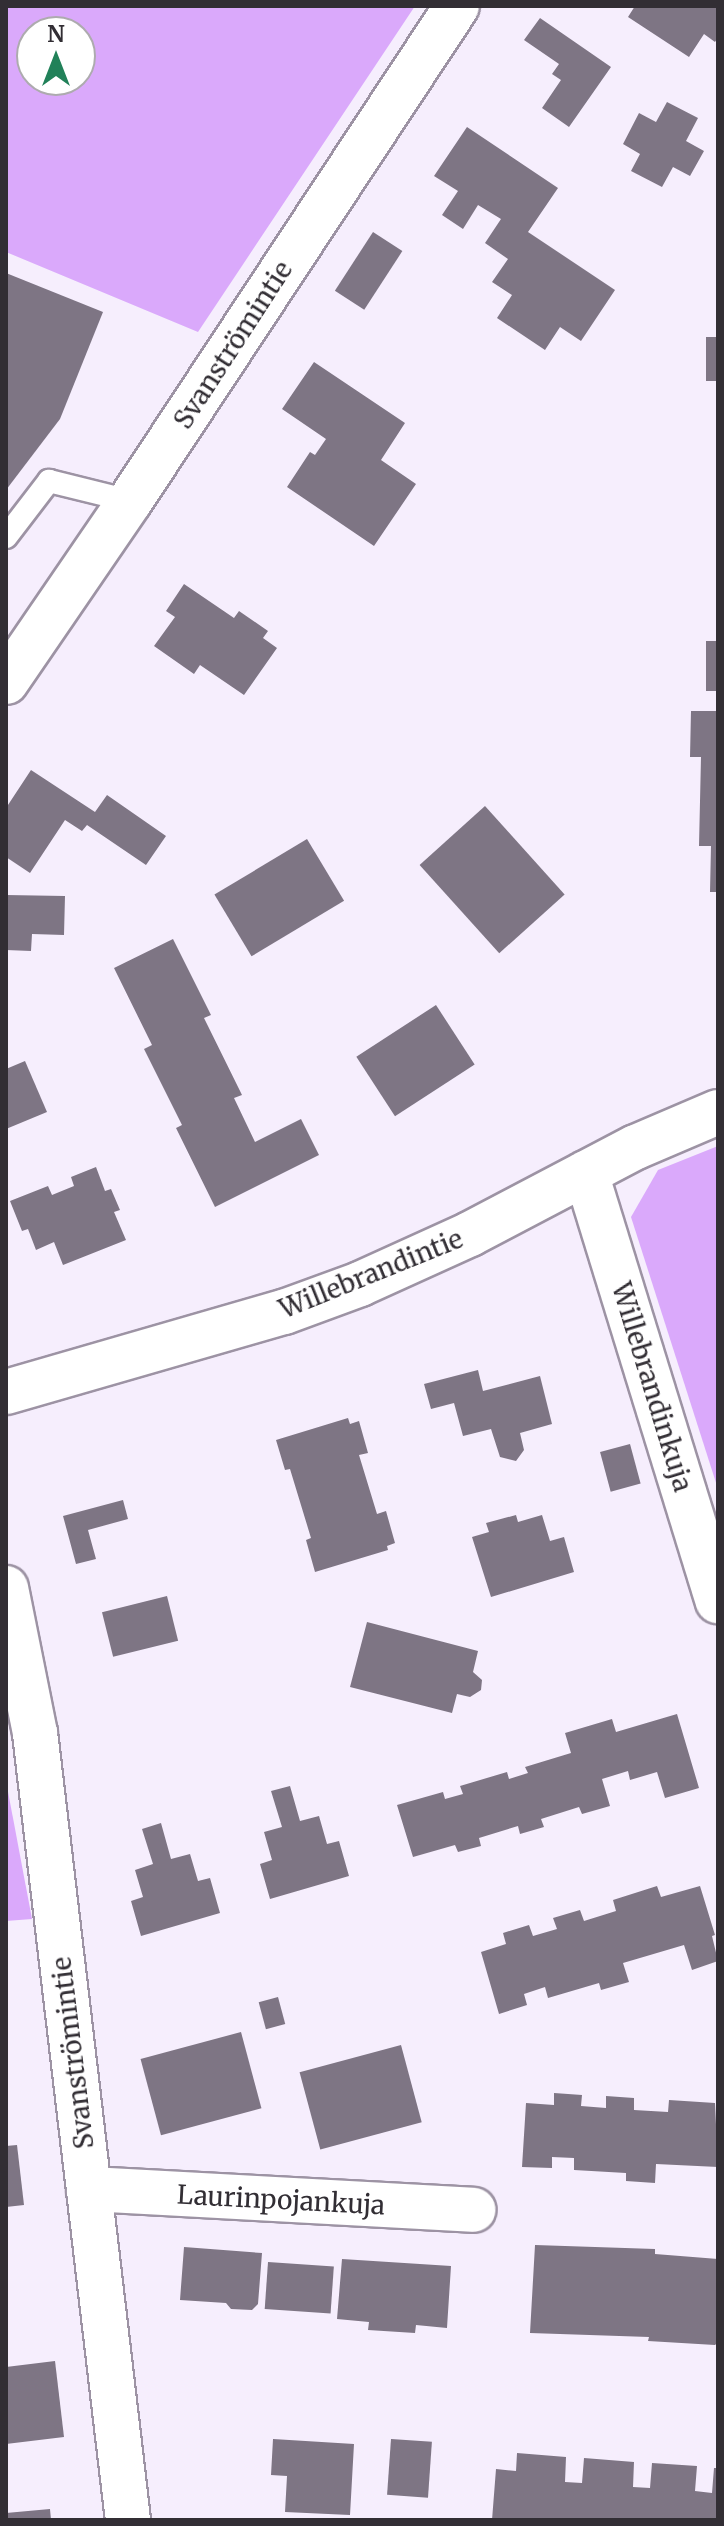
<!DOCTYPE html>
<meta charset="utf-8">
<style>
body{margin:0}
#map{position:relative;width:724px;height:2526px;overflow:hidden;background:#f6eefd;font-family:Merriweather,serif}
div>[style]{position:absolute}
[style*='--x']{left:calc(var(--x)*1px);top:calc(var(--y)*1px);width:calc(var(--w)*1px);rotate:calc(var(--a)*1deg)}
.forest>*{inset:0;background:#daa9fb}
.building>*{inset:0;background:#7e7584;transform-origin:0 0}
.roads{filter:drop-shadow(2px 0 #9d93a4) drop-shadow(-2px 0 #9d93a4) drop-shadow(0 2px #9d93a4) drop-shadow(0 -2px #9d93a4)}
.lane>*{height:22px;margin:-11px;padding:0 11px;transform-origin:11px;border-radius:11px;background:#fff}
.street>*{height:44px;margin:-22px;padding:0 22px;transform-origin:22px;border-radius:22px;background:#fff}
span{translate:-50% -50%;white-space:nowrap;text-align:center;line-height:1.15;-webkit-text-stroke:8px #fff;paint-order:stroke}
.street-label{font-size:26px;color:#322e34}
.frame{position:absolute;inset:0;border:8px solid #322e34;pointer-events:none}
.north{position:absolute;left:16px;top:16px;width:80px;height:80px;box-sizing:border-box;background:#fff;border:2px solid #adabae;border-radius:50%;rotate:0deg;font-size:22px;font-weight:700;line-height:32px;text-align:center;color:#322e34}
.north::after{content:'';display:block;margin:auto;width:28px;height:36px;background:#218159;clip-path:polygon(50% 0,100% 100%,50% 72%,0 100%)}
</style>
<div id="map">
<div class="forest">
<div style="clip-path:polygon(evenodd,6px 6px,415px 6px,198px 332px,6px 252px,6px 6px,32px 32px,80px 32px,80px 80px,32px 80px,32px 32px)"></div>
<div style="clip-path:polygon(718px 1146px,718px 1489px,631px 1217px,658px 1170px)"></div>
<div style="clip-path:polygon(6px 1781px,32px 1919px,6px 1921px)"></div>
</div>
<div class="building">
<div style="clip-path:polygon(635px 6px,718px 6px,718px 37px,715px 42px,704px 34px,689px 57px,628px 17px)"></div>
<div style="clip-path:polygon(540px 18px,611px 67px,569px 127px,542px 108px,561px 80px,552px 74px,559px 64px,524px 40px)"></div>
<div style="clip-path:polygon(667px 102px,698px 118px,686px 141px,704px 151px,690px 176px,673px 167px,662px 187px,631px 171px,640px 154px,623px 144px,639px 113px,656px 122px)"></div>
<div style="clip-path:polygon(467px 127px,558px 188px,528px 232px,615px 290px,581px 341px,560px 327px,545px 350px,497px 318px,512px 295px,492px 282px,508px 259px,485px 243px,501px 219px,478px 205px,463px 229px,442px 215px,458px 191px,434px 176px)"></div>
<div style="left:373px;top:232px;width:35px;height:70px;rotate:33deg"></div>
<div style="clip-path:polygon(6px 273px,103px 312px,60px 419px,6px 490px)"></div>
<div style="left:706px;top:337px;width:12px;height:44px"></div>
<div style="clip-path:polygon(314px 362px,405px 423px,381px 460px,416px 484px,374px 546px,287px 487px,310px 452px,315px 455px,326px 439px,282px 409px)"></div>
<div style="clip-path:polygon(184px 584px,234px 618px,239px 611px,268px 631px,263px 638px,277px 648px,244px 695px,200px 665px,194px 674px,154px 646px,175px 617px,166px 611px)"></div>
<div style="left:706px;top:641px;width:12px;height:50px"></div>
<div style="clip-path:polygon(691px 711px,718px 711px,718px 892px,710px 892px,711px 846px,699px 846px,701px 757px,690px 757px)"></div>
<div style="clip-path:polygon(31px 770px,95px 812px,107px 795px,166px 836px,146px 865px,87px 825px,82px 831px,65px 820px,30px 873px,6px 857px,6px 808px)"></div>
<div style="left:485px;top:806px;width:119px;height:88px;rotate:48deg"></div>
<div style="left:307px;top:839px;width:72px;height:108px;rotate:59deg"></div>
<div style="clip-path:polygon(6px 895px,65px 896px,64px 935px,32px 934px,31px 951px,6px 950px)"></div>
<div style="clip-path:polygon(173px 939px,211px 1015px,204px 1018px,242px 1095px,234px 1098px,255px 1142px,301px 1119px,319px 1155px,215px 1207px,176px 1128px,182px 1125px,144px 1049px,152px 1045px,114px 968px)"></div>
<div style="left:436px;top:1005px;width:71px;height:95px;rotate:57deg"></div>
<div style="clip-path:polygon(25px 1061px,47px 1112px,6px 1129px,6px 1069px)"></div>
<div style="clip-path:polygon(96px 1167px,105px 1191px,111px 1189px,120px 1210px,114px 1212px,126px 1240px,63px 1265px,54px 1242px,36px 1250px,28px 1229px,22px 1231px,10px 1201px,48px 1186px,52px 1195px,74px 1186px,71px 1177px)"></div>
<div style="clip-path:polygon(478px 1370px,483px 1391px,540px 1376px,552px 1424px,520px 1433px,524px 1450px,516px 1461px,500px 1457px,491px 1429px,463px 1436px,454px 1403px,431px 1409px,424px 1384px)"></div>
<div style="clip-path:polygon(348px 1418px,350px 1424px,359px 1421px,368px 1453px,359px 1455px,377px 1514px,386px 1511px,395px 1543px,387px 1546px,388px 1550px,315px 1572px,306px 1540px,311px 1538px,290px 1469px,285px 1470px,276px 1440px)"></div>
<div style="left:630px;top:1444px;width:41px;height:31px;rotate:75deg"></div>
<div style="clip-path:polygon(123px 1500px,128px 1519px,88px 1530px,96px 1559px,76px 1564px,63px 1516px)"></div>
<div style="clip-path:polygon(516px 1515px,518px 1522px,542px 1515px,550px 1541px,564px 1537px,574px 1572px,491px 1597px,472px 1537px,489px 1532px,486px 1523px)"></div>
<div style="left:167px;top:1596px;width:46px;height:67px;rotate:76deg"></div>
<div style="clip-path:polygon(367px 1622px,478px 1651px,473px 1672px,482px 1680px,481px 1690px,470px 1697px,457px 1694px,452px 1713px,350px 1687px)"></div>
<div style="clip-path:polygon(677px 1714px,699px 1788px,665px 1798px,657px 1772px,630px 1780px,628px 1771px,602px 1779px,610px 1806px,582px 1814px,579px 1807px,541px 1819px,544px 1827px,520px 1834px,518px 1826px,479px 1838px,481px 1846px,458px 1852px,455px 1845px,413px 1857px,397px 1805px,443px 1792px,445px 1799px,463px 1794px,460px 1786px,507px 1772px,509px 1779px,528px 1773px,525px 1767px,571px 1753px,565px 1733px,612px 1719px,616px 1732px)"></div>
<div style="clip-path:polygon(290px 1786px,300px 1821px,319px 1816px,327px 1844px,339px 1841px,349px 1876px,270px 1899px,260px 1864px,272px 1860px,264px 1832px,282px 1827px,271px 1791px)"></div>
<div style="clip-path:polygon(161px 1823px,171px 1859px,190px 1854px,198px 1881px,210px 1878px,220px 1913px,141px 1936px,131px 1901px,143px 1897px,135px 1870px,153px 1864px,142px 1829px)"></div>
<div style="clip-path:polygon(657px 1886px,661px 1897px,700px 1886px,715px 1935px,712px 1936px,718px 1961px,692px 1970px,684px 1945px,623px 1963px,629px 1982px,601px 1990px,599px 1983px,548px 1998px,545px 1987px,524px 1994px,527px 2005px,499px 2014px,481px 1952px,506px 1944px,503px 1933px,529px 1925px,533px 1936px,557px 1929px,553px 1918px,580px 1910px,584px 1921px,616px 1911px,613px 1900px)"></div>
<div style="left:278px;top:1997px;width:28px;height:20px;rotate:75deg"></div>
<div style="left:241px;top:2032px;width:79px;height:104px;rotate:75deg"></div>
<div style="left:401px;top:2045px;width:80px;height:105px;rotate:75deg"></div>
<div style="clip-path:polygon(554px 2093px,582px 2095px,581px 2106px,606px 2108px,606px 2096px,634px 2098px,634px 2110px,668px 2112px,669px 2100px,715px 2103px,718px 2167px,656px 2164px,655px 2183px,626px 2181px,626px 2173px,574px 2170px,574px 2158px,552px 2157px,552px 2168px,522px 2167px,526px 2103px,554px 2105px)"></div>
<div style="clip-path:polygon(17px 2145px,24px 2205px,6px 2207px,6px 2146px)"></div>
<div style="clip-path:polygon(535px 2245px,655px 2249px,655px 2254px,718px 2259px,718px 2342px,715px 2345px,648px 2341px,649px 2337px,530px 2333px)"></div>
<div style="clip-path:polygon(184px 2247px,262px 2253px,258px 2304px,252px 2310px,231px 2309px,226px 2303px,180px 2300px)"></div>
<div style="clip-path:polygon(342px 2259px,451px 2266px,447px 2328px,416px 2325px,415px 2333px,368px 2330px,369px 2322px,337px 2319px)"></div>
<div style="left:268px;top:2262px;width:66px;height:47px;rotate:4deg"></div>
<div style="clip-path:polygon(55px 2361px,64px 2437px,6px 2444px,6px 2367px)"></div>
<div style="clip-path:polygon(273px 2439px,354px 2444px,350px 2515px,285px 2512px,287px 2476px,271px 2475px)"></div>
<div style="left:391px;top:2439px;width:41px;height:56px;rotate:4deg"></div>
<div style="clip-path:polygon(517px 2453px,566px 2457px,565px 2482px,582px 2483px,584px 2458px,634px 2462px,633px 2487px,650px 2488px,652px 2463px,697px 2466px,695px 2491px,712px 2493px,714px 2468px,718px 2468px,718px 2520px,492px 2520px,496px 2469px,516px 2471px)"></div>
<div style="clip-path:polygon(50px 2509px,51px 2520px,6px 2520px,6px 2513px)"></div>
</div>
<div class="roads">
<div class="lane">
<div style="--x:6;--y:537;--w:71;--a:-52.5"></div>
<div style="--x:49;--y:481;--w:83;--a:13.9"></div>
</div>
<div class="street">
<div style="--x:6;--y:682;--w:219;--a:-55.6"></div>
<div style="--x:130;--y:501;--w:593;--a:-56.55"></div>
<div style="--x:586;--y:1173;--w:448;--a:72.9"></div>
<div style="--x:6;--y:1392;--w:289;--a:-16.1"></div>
<div style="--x:284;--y:1312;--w:81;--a:-20.2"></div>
<div style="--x:360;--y:1284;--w:121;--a:-24.4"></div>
<div style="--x:470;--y:1234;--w:187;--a:-27.7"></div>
<div style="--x:636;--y:1147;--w:89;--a:-23.1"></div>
<div style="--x:6;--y:1588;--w:148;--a:78.7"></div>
<div style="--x:35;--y:1733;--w:792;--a:83.26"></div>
<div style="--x:89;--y:2189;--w:385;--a:3.1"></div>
</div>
</div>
<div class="street-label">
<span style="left:233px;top:345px;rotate:-57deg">Svanströmintie</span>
<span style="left:371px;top:1274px;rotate:-22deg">Willebrandintie</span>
<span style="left:652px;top:1387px;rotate:73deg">Willebrandinkuja</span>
<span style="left:73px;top:2053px;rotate:-97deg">Svanströmintie</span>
<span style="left:281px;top:2200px;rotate:3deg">Laurinpojankuja</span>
</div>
<div class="frame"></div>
<div class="north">N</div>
</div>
